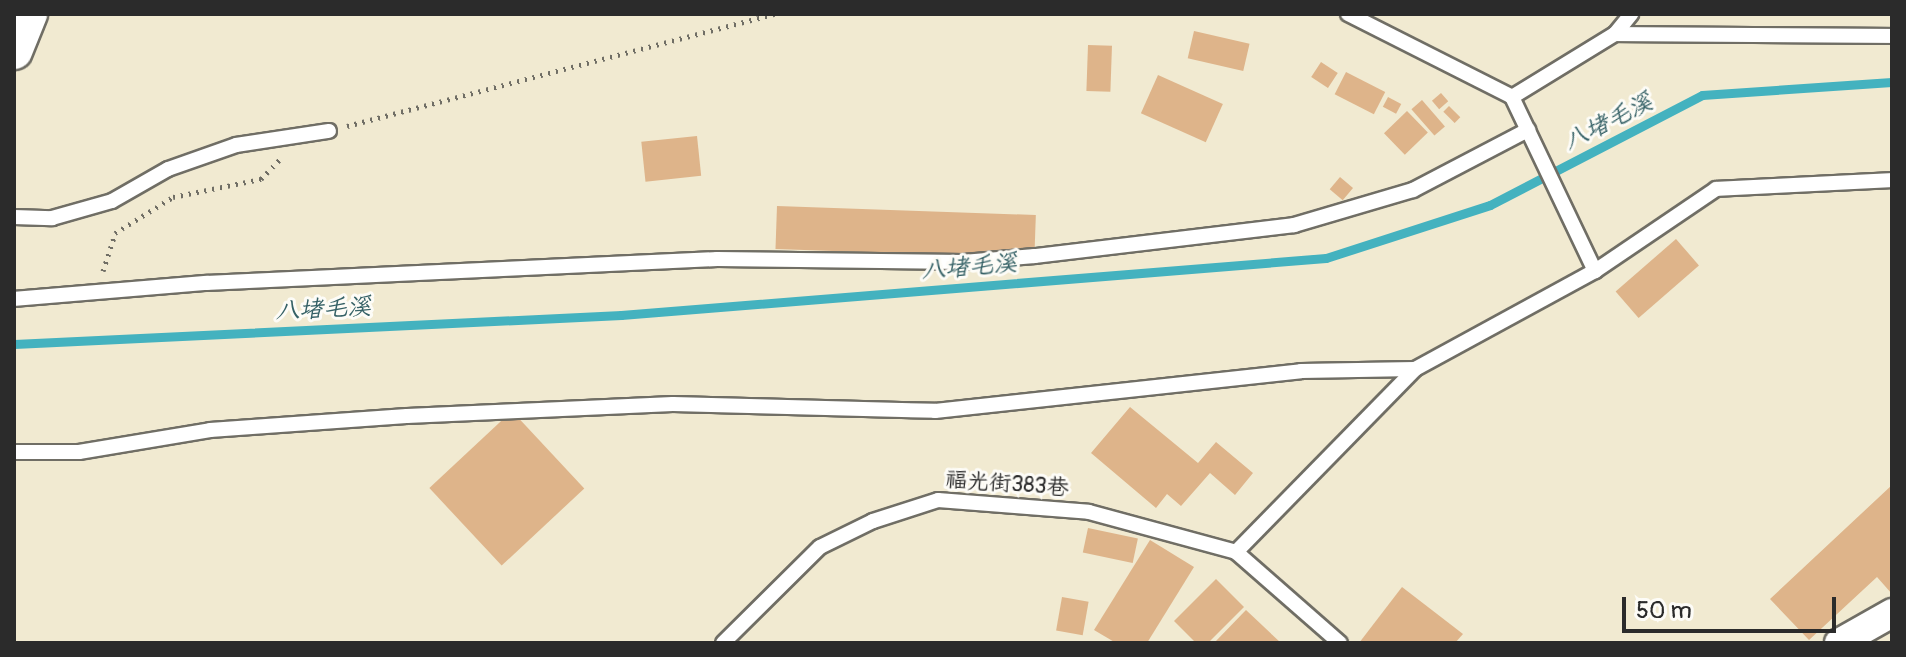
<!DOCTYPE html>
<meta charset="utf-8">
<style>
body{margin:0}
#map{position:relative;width:1906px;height:657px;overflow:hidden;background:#f1ead1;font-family:Pangolin,"LXGW WenKai TC",sans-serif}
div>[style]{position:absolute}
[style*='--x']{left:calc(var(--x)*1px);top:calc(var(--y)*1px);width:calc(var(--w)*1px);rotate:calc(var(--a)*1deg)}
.stream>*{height:9px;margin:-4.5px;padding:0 4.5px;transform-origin:4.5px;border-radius:4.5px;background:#44b2bf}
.building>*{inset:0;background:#deb48a;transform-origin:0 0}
.path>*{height:5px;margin-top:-2.5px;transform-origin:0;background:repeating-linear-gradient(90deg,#706e65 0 2px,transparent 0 8px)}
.roads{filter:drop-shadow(2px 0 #706e65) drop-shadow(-2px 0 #706e65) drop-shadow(0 2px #706e65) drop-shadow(0 -2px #706e65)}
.service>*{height:14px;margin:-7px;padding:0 7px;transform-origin:7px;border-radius:7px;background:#fff}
.minor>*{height:28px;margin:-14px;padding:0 14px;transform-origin:14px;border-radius:14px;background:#fff}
.tertiary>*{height:36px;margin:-18px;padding:0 18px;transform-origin:18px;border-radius:18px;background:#fff}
span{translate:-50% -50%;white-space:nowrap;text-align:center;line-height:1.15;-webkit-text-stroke:6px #fdfcf7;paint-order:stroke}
.street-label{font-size:22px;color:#2b2b2b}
.water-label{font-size:24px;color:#356166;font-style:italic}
.frame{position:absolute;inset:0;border:16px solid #2b2b2b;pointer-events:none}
.scale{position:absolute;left:1622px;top:597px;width:214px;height:36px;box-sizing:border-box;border:4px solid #2b2b2b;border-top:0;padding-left:10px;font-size:24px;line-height:28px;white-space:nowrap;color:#2b2b2b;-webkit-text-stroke:6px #fdfcf7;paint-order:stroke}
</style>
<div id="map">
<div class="stream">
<div style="--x:14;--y:344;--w:608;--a:-2.74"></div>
<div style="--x:621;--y:315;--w:707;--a:-4.62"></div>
<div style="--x:1326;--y:258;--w:172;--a:-17.9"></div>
<div style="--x:1490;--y:205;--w:239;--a:-27.4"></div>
<div style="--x:1702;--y:95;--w:190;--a:-3.9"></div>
</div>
<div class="building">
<div style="left:1194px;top:31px;width:57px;height:28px;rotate:13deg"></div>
<div style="left:1088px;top:45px;width:24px;height:46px;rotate:2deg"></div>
<div style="left:1321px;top:62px;width:20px;height:18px;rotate:33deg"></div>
<div style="left:1346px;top:72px;width:44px;height:25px;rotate:27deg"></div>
<div style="left:1158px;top:75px;width:71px;height:42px;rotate:24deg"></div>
<div style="left:1441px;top:93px;width:11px;height:12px;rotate:49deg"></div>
<div style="left:1388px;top:97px;width:15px;height:11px;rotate:28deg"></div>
<div style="left:1422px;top:100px;width:35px;height:14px;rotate:49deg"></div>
<div style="left:1449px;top:106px;width:16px;height:8px;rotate:45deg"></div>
<div style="left:1407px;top:111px;width:30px;height:32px;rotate:46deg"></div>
<div style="left:697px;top:136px;width:40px;height:56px;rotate:84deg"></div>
<div style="left:1340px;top:177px;width:17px;height:16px;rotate:40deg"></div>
<div style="left:777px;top:206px;width:259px;height:43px;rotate:2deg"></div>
<div style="left:1676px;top:239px;width:35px;height:80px;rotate:49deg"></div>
<div style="clip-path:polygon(1130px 407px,1198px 463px,1216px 442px,1253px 473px,1235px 495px,1210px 473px,1181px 506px,1167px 494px,1156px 508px,1091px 453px)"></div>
<div style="left:512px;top:411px;width:106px;height:113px;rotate:47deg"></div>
<div style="clip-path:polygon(1892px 485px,1892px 594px,1877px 577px,1809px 640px,1770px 599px)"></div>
<div style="left:1088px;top:528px;width:51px;height:25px;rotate:12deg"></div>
<div style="clip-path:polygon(1150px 540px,1194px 567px,1147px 643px,1116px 643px,1094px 630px)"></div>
<div style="clip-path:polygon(1216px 579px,1244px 607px,1208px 643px,1196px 643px,1174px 621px)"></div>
<div style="clip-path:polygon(1402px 587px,1463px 634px,1455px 643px,1359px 643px)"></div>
<div style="left:1062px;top:597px;width:27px;height:34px;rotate:10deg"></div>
<div style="clip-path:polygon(1246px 610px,1281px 643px,1214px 643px)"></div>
</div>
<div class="path">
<div style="--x:347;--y:126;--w:442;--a:-14.7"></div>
<div style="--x:103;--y:271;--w:40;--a:-72"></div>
<div style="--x:115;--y:233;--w:68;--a:-31.8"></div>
<div style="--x:173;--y:197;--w:90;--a:-11.6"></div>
<div style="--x:261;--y:179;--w:28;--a:-46"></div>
</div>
<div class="roads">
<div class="service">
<div style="--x:1348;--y:14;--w:184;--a:26.8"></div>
<div style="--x:1615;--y:34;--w:277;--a:0.4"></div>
<div style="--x:1512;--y:97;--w:193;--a:64.5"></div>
<div style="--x:1512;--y:97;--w:121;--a:-31.5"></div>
<div style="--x:1615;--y:34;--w:26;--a:-51"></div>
<div style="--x:14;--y:217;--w:38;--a:2"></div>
<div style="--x:52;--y:218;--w:62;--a:-15.8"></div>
<div style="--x:112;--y:201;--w:64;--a:-29.7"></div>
<div style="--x:168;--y:169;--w:72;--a:-19.4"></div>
<div style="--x:236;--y:145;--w:94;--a:-8.6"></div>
<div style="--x:14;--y:299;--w:193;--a:-4.8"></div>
<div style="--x:206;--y:283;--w:512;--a:-2.69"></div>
<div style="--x:717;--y:259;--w:246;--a:0.7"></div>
<div style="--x:963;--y:262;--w:72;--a:-4.8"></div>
<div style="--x:1035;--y:256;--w:261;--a:-6.8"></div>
<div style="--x:1294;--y:225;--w:124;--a:-16.4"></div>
<div style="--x:1413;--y:190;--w:130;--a:-27.6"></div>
<div style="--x:14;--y:452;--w:65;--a:0"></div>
<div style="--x:79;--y:452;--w:133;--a:-9.5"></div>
<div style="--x:210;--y:430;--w:197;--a:-4.1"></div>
<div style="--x:407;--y:416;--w:266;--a:-2.6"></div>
<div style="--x:673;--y:404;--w:262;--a:1.5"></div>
<div style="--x:935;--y:411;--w:368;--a:-6.2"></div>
<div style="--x:1301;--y:371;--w:114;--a:-1"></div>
<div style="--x:1236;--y:552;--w:256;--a:-45.6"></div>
<div style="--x:1415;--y:369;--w:205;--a:-28.6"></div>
<div style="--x:1595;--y:271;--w:146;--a:-34.1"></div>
<div style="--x:1716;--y:189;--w:176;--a:-2.9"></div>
<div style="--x:723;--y:643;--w:136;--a:-44.7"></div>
<div style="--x:820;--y:547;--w:59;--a:-26.1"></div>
<div style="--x:873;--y:521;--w:68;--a:-17.9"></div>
<div style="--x:938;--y:500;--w:151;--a:4.5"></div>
<div style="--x:1089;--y:512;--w:152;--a:15.2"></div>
<div style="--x:1236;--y:552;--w:138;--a:41.2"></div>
</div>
<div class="minor">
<div style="--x:1839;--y:643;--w:61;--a:-29.5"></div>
</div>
<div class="tertiary">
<div style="--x:14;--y:51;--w:40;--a:-68"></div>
</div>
</div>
<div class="street-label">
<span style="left:1007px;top:484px;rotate:4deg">福光街383巷</span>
</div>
<div class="water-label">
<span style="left:1608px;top:122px;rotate:-27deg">八堵毛溪</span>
<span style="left:969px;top:267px;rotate:-5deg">八堵毛溪</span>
<span style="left:323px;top:309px;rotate:-3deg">八堵毛溪</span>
</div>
<div class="frame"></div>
<div class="scale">50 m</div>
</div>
